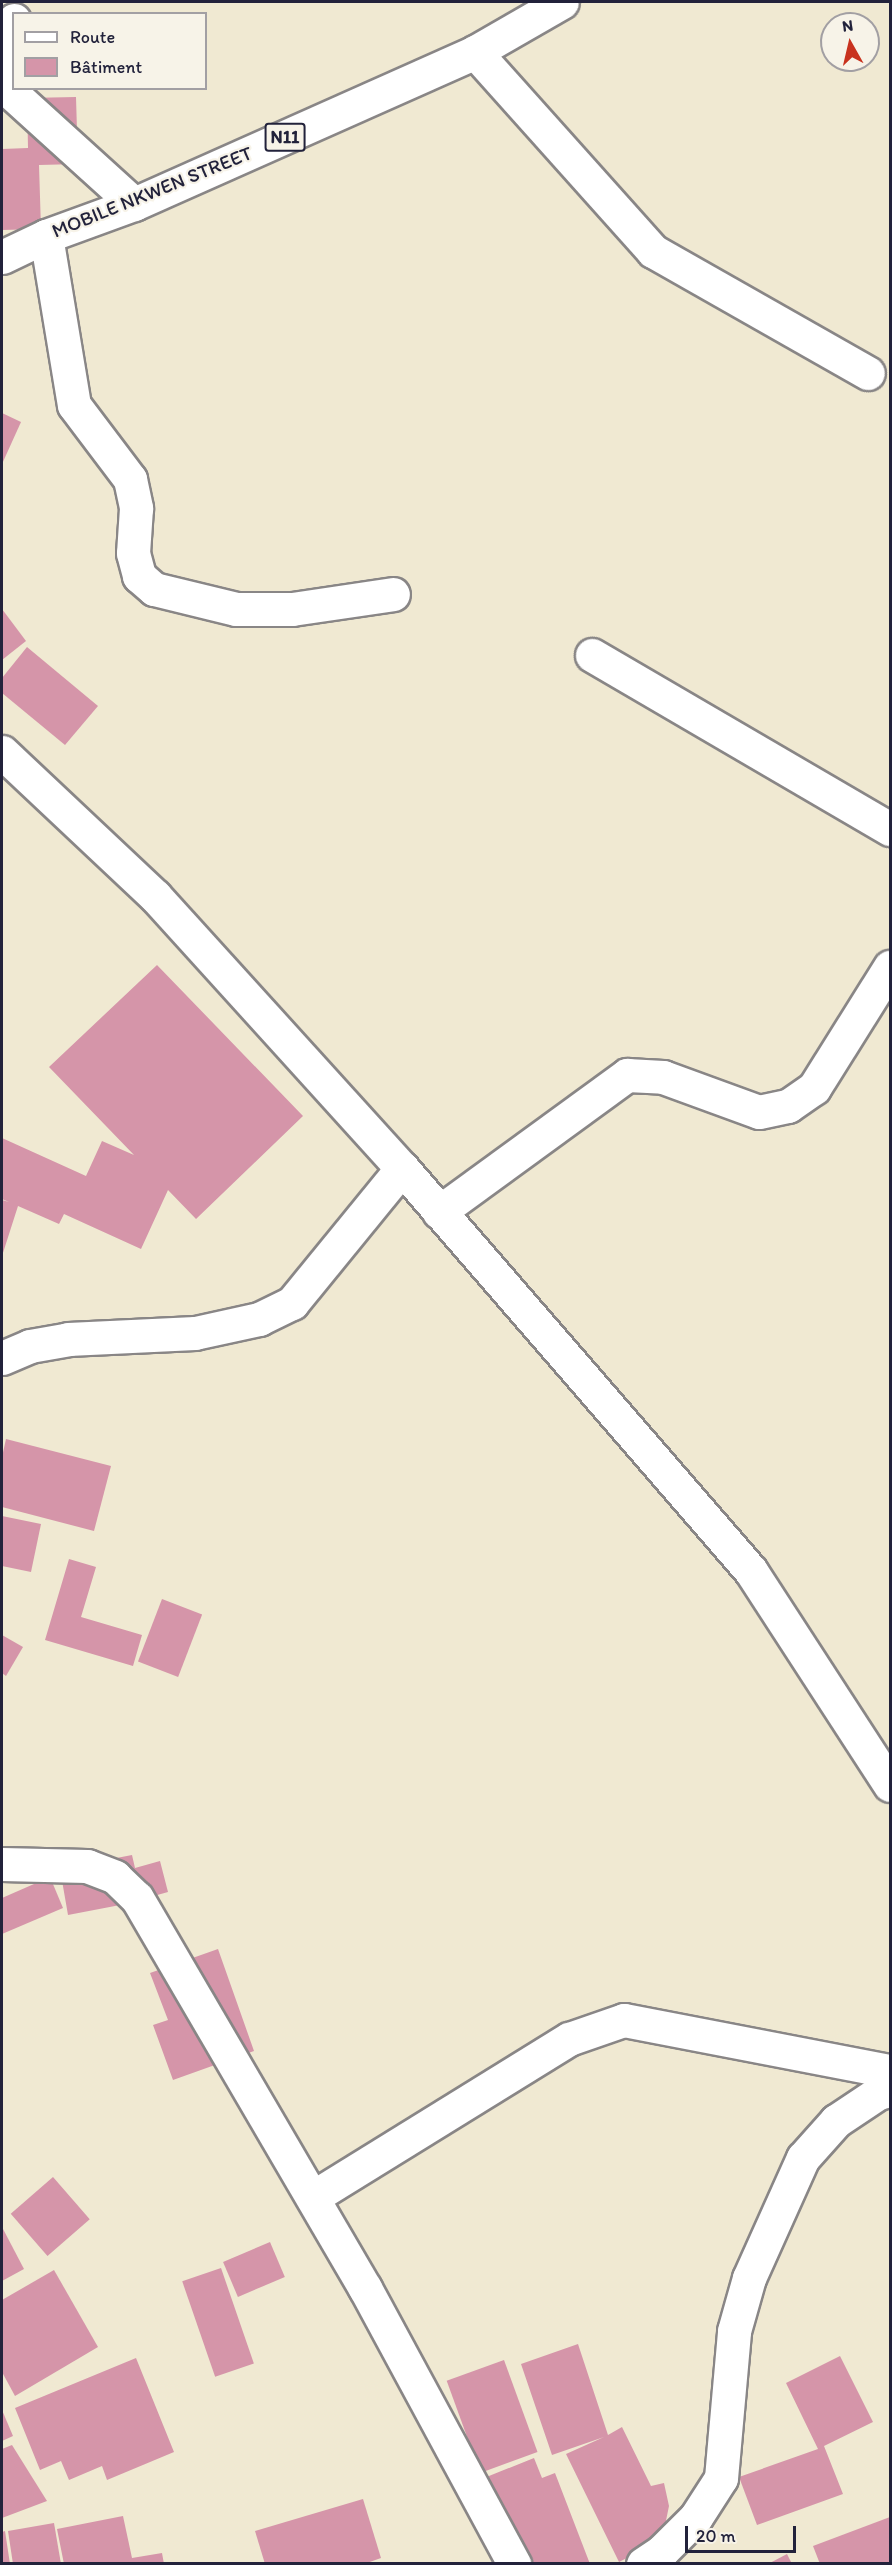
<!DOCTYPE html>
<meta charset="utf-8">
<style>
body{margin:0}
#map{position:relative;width:892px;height:2565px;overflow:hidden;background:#f0e9d2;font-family:Itim,sans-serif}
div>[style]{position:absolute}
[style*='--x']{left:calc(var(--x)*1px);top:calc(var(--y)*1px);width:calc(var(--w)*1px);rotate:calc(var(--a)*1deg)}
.building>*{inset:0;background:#d595a9;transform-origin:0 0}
.roads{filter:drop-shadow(2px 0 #898686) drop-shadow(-2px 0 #898686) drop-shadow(0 2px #898686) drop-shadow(0 -2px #898686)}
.minor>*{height:33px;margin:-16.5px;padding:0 16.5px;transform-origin:16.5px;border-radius:16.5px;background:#fff}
.tertiary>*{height:33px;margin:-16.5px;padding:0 16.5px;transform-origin:16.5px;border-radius:16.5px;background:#fff}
.trunk>*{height:33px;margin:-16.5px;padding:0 16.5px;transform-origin:16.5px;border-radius:16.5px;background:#fff}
span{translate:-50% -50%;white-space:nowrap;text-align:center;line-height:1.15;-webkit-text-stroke:4.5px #f7f3e8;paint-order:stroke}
.shield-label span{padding:2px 4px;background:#f7f3e8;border:2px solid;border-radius:4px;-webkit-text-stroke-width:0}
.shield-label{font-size:18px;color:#22223b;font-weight:700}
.street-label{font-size:20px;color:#22223b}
.frame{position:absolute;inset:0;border:3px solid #22223b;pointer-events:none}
.legend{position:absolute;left:12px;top:12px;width:195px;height:78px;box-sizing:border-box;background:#f7f3e8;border:2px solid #a29fa3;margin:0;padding:8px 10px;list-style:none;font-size:18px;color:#22223b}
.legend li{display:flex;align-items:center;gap:12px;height:30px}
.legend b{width:30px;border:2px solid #a29fa3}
.north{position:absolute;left:820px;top:12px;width:60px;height:60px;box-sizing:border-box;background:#f7f3e8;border:2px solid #a29fa3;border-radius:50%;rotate:352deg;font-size:16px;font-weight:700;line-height:24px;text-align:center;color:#22223b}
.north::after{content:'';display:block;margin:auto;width:21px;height:27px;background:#c8321e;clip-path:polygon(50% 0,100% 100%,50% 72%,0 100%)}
.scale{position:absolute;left:685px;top:2526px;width:111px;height:27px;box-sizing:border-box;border:3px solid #22223b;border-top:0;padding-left:8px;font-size:18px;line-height:21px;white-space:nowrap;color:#22223b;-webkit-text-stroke:4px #f7f3e8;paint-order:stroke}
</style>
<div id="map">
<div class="building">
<div style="clip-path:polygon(76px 97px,78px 164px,39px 165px,41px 229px,2px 230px,2px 149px,28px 148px,27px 98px)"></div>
<div style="clip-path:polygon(2px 413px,21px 422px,2px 464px)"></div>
<div style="clip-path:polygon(2px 609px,26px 641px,2px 660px)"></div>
<div style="clip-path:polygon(27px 647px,98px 706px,65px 745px,2px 693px,2px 678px)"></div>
<div style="clip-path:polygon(157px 965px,303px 1116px,196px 1219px,168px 1190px,141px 1249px,64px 1214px,59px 1224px,18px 1206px,2px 1256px,2px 1200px,9px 1202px,2px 1199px,2px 1138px,86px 1176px,102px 1141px,134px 1155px,49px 1067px)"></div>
<div style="clip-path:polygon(6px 1439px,111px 1466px,94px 1531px,2px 1507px,2px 1457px)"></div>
<div style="clip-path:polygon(2px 1516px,41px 1524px,31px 1572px,2px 1566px)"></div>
<div style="clip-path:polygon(69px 1559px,96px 1567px,81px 1617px,142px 1635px,133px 1666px,45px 1640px)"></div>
<div style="left:162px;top:1599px;width:43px;height:67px;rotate:21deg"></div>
<div style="clip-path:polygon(2px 1635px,23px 1647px,6px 1676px,2px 1673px)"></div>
<div style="clip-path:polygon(132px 1855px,135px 1868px,160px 1861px,168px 1892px,143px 1899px,136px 1873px,141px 1901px,68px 1915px,60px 1869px)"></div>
<div style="clip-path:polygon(50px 1877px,63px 1908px,2px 1934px,2px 1898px)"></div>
<div style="clip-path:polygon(218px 1949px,254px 2051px,173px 2080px,153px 2025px,168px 2020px,150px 1973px)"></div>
<div style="left:53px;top:2177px;width:56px;height:56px;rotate:49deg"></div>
<div style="clip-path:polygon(2px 2227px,24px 2269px,2px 2281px)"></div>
<div style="left:270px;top:2242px;width:38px;height:51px;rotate:67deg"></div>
<div style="left:221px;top:2268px;width:101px;height:41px;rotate:71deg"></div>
<div style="clip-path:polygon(54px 2270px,98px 2347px,15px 2396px,2px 2372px,2px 2300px)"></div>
<div style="clip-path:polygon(578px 2344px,608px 2435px,622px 2427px,651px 2486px,664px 2483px,669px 2506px,662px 2540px,619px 2562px,566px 2454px,604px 2437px,552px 2455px,521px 2364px)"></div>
<div style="clip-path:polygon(840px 2356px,873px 2422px,824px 2446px,843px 2494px,757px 2525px,739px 2477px,818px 2449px,786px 2383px)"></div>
<div style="clip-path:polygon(136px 2358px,174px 2452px,107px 2480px,102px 2466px,69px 2480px,61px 2461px,40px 2470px,15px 2408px)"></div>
<div style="left:504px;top:2360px;width:98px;height:61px;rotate:70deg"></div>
<div style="clip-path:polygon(2px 2410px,13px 2436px,2px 2441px)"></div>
<div style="clip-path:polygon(12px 2445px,47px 2501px,2px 2518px,2px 2449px)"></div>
<div style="clip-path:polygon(534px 2458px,542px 2478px,555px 2473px,590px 2564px,528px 2564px,484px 2478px)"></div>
<div style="clip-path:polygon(363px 2499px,381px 2558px,364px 2564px,265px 2564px,255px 2531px)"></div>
<div style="clip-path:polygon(123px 2516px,132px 2558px,162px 2553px,164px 2564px,64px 2564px,57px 2529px)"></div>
<div style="clip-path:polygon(890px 2517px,890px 2564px,820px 2564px,813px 2546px)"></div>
<div style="clip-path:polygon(54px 2523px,61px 2564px,13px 2564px,8px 2531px)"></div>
<div style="clip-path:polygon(5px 2531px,10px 2564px,2px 2564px,2px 2532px)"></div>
<div style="clip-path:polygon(787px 2554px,792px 2564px,768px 2564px)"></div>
</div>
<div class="roads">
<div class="minor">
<div style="--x:14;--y:20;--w:49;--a:104.3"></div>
<div style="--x:2;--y:67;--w:20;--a:81"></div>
<div style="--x:5;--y:87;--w:174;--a:42.2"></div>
<div style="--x:475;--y:52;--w:267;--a:48.2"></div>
<div style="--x:653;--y:251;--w:247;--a:29.6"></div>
<div style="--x:46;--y:236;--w:171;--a:80.6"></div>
<div style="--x:74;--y:405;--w:93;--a:52.9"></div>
<div style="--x:130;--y:479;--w:30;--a:78"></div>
<div style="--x:136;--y:508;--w:45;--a:93.8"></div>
<div style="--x:133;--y:553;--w:24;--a:75"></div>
<div style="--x:139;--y:576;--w:20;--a:41"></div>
<div style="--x:154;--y:589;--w:84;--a:13.7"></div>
<div style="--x:236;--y:609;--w:56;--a:0"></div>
<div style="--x:292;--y:609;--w:102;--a:-8.4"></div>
<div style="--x:592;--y:655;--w:345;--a:30.3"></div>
<div style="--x:439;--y:1212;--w:233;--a:-36.1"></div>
<div style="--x:627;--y:1075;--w:36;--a:3"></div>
<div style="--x:663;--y:1077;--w:102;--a:20"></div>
<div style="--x:759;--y:1112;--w:30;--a:-12"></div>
<div style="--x:788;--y:1106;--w:32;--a:-35"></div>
<div style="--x:814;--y:1088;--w:143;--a:-57.9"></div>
<div style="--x:2;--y:1358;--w:30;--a:-23"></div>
<div style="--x:30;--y:1346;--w:39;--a:-10"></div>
<div style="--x:68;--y:1339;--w:127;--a:-2.7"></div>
<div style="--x:195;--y:1333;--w:66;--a:-12.3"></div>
<div style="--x:259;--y:1319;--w:37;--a:-26"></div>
<div style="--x:292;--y:1303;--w:174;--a:-50.8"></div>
<div style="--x:2;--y:1864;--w:85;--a:1.3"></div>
<div style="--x:87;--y:1866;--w:30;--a:21"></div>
<div style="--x:115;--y:1877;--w:30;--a:44"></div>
<div style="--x:137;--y:1898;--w:452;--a:59.7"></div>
<div style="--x:365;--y:2288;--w:314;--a:61.6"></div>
<div style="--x:313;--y:2197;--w:301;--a:-31.7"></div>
<div style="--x:569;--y:2039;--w:58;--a:-19.1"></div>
<div style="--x:624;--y:2020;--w:271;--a:10.9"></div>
<div style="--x:643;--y:2564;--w:23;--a:-34"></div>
<div style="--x:662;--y:2551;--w:48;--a:-45"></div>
<div style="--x:696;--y:2517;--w:46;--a:-57.3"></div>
<div style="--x:721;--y:2478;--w:148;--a:-84.9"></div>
<div style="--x:734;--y:2331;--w:55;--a:-74.2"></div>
<div style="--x:749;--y:2278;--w:132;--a:-65.8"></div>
<div style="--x:803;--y:2158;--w:50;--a:-48.3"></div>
<div style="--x:836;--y:2121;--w:50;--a:-33.7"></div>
<div style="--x:878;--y:2093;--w:12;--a:-14"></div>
</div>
<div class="tertiary">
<div style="--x:2;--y:752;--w:210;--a:43.3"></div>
<div style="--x:155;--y:896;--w:367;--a:47.8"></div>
<div style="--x:402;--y:1168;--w:533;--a:49.11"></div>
<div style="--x:751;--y:1571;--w:255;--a:57"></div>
</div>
<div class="trunk">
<div style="--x:2;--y:257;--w:49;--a:-25.5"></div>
<div style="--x:46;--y:236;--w:94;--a:-20"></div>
<div style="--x:134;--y:204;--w:373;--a:-24"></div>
<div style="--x:475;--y:52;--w:100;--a:-29.9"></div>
</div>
</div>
<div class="shield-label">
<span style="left:285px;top:137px">N11</span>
</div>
<div class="street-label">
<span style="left:152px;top:192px;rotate:-22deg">MOBILE NKWEN STREET</span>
</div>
<div class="frame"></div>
<ul class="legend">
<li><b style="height:8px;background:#fff"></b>Route</li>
<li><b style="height:16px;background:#d595a9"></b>Bâtiment</li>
</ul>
<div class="north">N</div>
<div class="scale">20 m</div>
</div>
